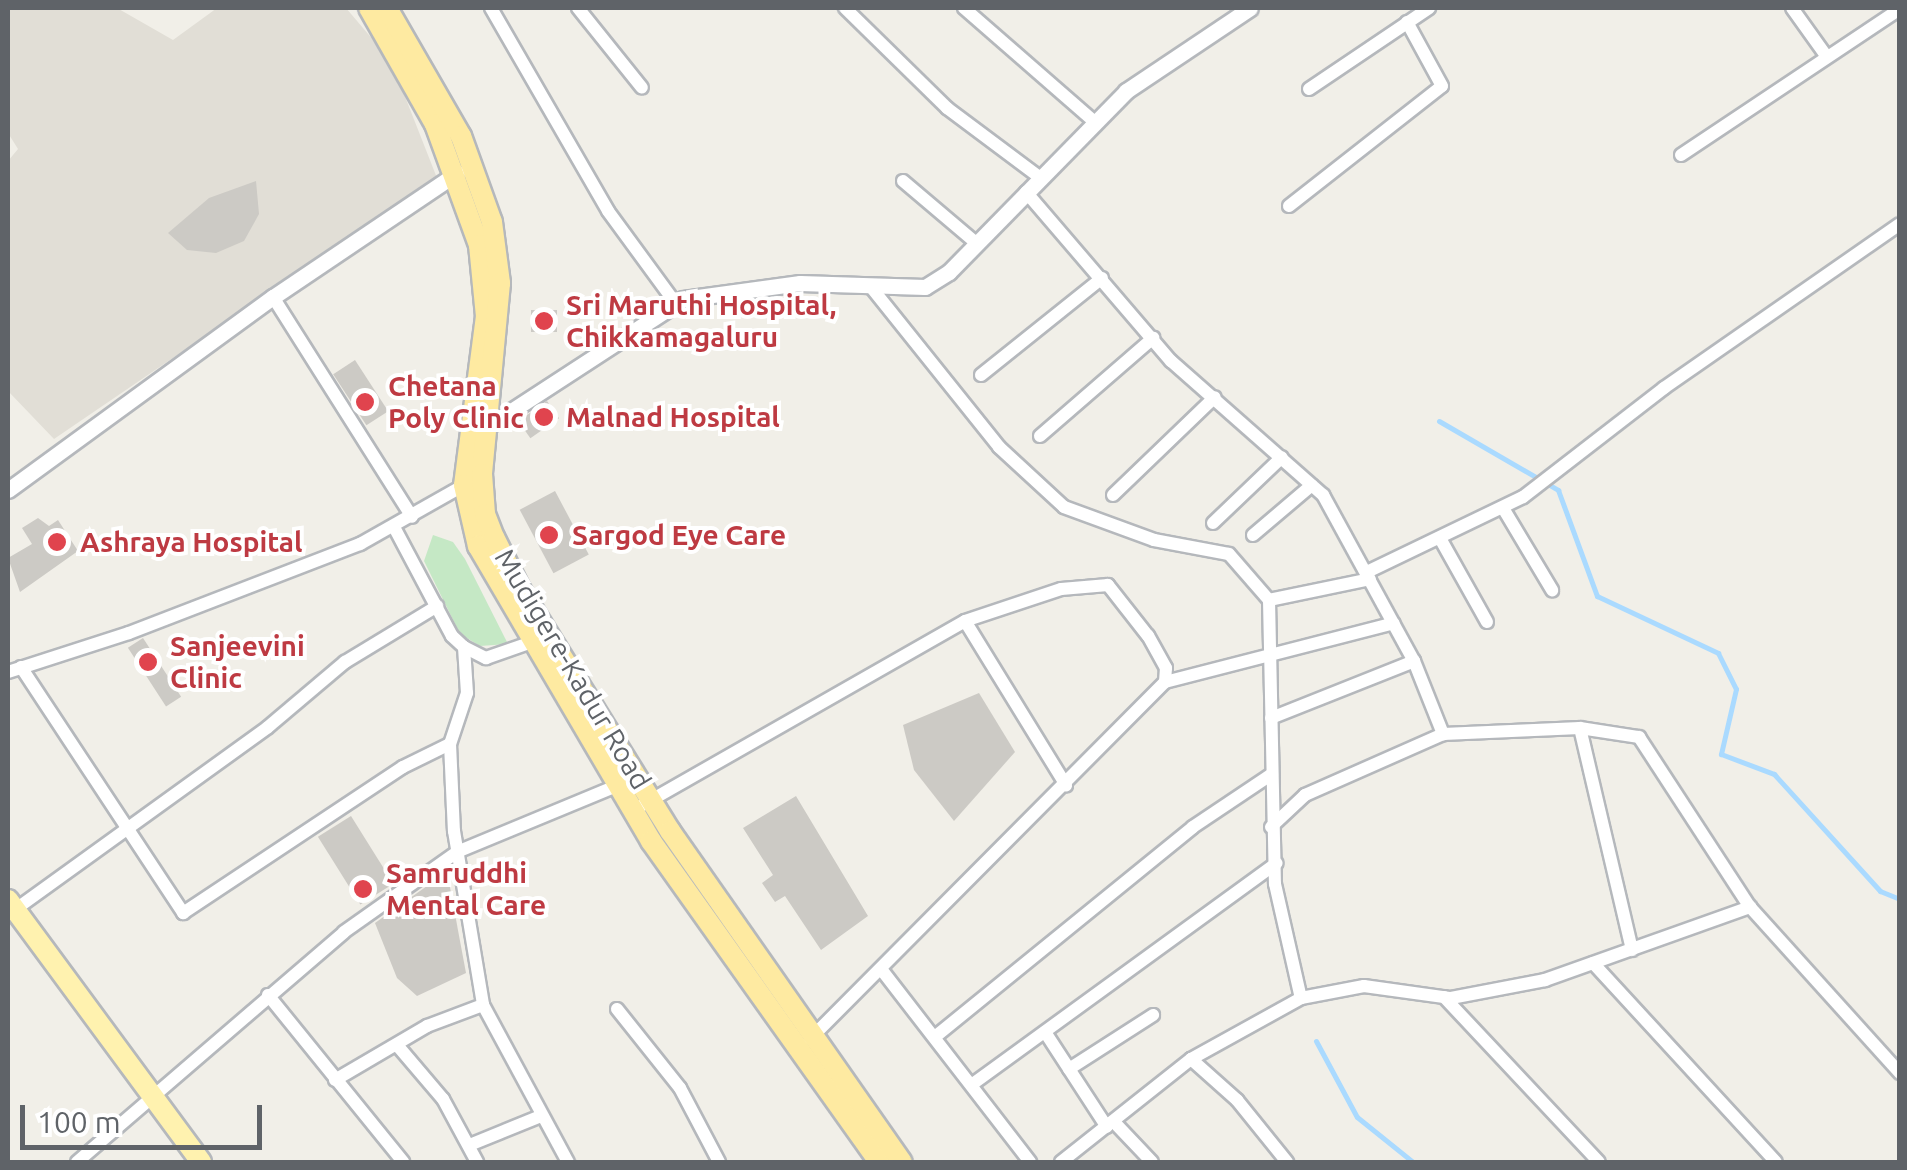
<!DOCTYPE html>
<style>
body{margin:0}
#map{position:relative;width:1907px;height:1170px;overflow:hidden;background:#f1efe8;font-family:Ubuntu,sans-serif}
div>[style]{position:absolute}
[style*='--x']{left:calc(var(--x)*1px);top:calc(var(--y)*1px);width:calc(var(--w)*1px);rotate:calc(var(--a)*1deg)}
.education>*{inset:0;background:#e1ded6}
.green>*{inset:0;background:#c5e8c5}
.stream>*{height:5px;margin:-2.5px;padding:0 2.5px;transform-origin:2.5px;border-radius:2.5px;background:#aadaff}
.building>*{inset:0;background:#cccac5;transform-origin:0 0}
.roads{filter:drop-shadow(2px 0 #b5b8bc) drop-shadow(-2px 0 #b5b8bc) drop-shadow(0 2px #b5b8bc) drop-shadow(0 -2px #b5b8bc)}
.minor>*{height:12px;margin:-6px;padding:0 6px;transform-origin:6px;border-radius:6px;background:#fff}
.tertiary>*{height:15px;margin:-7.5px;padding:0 7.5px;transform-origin:7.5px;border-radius:7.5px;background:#fff}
.primary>*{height:20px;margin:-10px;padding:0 10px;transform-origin:10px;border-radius:10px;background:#fff2af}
.trunk>*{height:20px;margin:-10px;padding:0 10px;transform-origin:10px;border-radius:10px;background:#feeaa1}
.dots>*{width:28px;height:28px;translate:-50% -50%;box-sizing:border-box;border:5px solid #fff;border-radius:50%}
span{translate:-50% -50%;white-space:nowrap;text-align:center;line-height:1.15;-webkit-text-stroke:8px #fff;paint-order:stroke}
.health-label{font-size:28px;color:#be3a42;font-weight:700}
.left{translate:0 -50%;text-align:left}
.street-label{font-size:28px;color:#5f6368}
.frame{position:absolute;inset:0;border:10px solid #5f6368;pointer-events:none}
.scale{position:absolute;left:20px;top:1105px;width:242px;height:45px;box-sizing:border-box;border:5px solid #5f6368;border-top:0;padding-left:12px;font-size:30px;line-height:35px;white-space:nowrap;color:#5f6368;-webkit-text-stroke:8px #fff;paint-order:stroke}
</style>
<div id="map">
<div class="education">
<div style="clip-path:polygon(8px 8px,117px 8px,173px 40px,217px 8px,346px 8px,391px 61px,437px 178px,54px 439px,8px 391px,8px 161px,18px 149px,8px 133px)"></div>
</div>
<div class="green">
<div style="clip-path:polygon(433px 535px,453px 542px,465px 559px,508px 644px,480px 646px,460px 634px,424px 561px)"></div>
</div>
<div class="stream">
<div style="--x:1439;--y:421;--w:138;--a:30.1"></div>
<div style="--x:1558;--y:490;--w:113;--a:69.8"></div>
<div style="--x:1597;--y:596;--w:134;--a:25.2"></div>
<div style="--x:1718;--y:653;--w:40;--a:63.4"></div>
<div style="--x:1736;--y:689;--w:67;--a:103"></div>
<div style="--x:1721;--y:754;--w:57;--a:20.7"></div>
<div style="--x:1774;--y:774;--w:158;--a:47.8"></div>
<div style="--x:1880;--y:891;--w:22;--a:22"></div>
<div style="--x:1316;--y:1041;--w:86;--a:61.7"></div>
<div style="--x:1357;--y:1117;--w:72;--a:38.8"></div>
</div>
<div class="building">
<div style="clip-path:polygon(256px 181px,259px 214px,244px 241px,216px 253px,187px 250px,168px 233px,209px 198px)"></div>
<div style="left:531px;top:310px;width:26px;height:22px"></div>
<div style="left:355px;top:360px;width:61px;height:26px;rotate:57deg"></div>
<div style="left:547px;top:401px;width:21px;height:35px;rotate:55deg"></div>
<div style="left:555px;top:491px;width:72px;height:40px;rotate:62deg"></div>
<div style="clip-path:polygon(38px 518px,49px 526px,58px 520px,78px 551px,20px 592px,8px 558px,32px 544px,22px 528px)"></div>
<div style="left:143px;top:638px;width:70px;height:18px;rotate:57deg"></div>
<div style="clip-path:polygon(979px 693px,1015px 752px,954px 821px,914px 770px,903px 725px)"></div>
<div style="clip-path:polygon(796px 796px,868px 916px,821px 950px,785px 896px,775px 902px,762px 883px,773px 875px,743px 828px)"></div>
<div style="left:351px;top:816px;width:80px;height:39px;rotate:58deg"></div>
<div style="clip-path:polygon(434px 881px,449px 882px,466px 973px,417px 996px,397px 978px,375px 923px)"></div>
</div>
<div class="roads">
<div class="minor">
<div style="--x:491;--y:8;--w:234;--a:60"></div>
<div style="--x:608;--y:211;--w:115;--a:53.8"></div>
<div style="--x:578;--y:8;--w:102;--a:51.3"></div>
<div style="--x:845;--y:8;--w:143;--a:44.4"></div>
<div style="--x:947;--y:108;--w:114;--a:36.8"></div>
<div style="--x:964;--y:8;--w:175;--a:41.1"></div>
<div style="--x:1792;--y:8;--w:60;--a:54.5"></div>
<div style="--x:1309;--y:89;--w:145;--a:-34"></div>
<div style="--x:1681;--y:155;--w:263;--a:-33.7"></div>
<div style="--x:903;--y:181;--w:94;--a:40.3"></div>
<div style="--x:1026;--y:192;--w:223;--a:49.4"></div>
<div style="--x:1171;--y:361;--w:203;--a:41.4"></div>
<div style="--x:1323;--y:495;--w:189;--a:61.3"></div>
<div style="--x:1414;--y:661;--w:79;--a:68.3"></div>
<div style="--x:1289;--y:206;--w:194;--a:-38.1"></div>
<div style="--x:1442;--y:86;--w:73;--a:-118.7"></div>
<div style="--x:871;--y:287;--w:205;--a:51.3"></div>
<div style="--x:999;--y:447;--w:88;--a:42.7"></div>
<div style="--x:1064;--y:507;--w:96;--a:20.1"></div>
<div style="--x:1154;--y:540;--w:76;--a:10.6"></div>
<div style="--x:1229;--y:554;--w:61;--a:49"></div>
<div style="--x:1269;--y:600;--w:284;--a:88.8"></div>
<div style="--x:1275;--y:884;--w:117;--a:77.2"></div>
<div style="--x:273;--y:297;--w:260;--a:57.7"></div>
<div style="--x:981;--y:375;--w:155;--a:-38.7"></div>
<div style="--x:1040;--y:436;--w:150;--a:-40.9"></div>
<div style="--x:1113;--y:495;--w:141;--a:-43.9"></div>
<div style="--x:1503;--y:508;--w:96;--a:59.1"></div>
<div style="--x:1213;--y:523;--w:95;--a:-43.7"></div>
<div style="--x:394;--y:527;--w:123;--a:62"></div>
<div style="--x:452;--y:636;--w:16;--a:43"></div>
<div style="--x:464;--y:647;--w:25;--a:27"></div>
<div style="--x:486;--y:658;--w:46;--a:-19.2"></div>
<div style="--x:1253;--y:535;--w:77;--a:-40.3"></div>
<div style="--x:1441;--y:540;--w:94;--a:60.7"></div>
<div style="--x:1367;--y:572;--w:173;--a:-25.7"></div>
<div style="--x:1523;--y:497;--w:178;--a:-37.7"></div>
<div style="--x:1664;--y:388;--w:287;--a:-34.8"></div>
<div style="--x:1269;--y:600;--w:103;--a:-11.7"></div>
<div style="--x:464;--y:647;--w:46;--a:86.3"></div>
<div style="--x:467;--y:693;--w:54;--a:108.4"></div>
<div style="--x:450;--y:744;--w:87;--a:87.4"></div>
<div style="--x:454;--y:831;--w:176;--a:80.5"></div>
<div style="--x:483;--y:1005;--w:179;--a:61.6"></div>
<div style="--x:21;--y:667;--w:295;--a:56.6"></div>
<div style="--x:183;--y:913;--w:264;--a:-33.6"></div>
<div style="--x:403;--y:767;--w:52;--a:-26.1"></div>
<div style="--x:8;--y:672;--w:127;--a:-17.9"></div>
<div style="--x:129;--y:633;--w:248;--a:-21.1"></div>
<div style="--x:360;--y:544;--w:122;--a:-29.5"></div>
<div style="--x:1165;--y:682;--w:236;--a:-14.4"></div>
<div style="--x:1271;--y:718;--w:154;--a:-21.7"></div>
<div style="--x:1580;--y:728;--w:228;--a:76.8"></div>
<div style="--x:632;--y:811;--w:383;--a:-29.7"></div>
<div style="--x:965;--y:621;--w:193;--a:58.4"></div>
<div style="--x:1271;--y:827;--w:47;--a:-43.3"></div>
<div style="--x:1305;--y:795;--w:151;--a:-23.8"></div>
<div style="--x:1443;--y:734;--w:137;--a:-2.5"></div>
<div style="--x:1580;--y:728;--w:60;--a:8.7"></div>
<div style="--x:1639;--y:737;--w:203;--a:56.9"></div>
<div style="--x:1750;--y:907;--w:224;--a:47.9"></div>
<div style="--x:9;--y:914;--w:319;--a:-35.8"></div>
<div style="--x:268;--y:727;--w:101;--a:-40.2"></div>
<div style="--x:345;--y:662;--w:108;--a:-31.3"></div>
<div style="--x:1593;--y:963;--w:270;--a:47.4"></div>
<div style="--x:881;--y:969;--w:244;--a:52.3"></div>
<div style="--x:268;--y:995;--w:215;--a:51"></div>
<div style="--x:1444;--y:997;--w:226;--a:46.8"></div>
<div style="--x:617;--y:1009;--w:101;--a:51.4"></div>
<div style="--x:680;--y:1088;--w:84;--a:62.2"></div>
<div style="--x:1045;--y:1032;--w:113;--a:56.9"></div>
<div style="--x:936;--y:1036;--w:331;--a:-39.1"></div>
<div style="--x:1193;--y:827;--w:95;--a:-33.9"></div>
<div style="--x:810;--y:1039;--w:503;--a:-45.16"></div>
<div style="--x:1165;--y:682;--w:14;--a:-86"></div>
<div style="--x:1166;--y:668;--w:37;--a:-119"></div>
<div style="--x:1148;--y:636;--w:65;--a:-128.1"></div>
<div style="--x:1108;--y:585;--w:47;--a:175.1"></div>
<div style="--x:1061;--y:589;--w:101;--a:161.6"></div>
<div style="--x:397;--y:1045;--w:71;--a:49.6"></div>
<div style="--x:443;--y:1099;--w:72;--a:61.6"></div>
<div style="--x:1191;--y:1059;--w:62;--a:41.7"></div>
<div style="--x:1237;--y:1100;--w:80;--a:51.1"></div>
<div style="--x:1069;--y:1069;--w:100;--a:-32.7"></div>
<div style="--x:335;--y:1080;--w:107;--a:-30.4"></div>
<div style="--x:427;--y:1026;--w:60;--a:-20.6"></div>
<div style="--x:974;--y:1083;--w:374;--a:-36"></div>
<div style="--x:1114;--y:1122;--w:55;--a:46.5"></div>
<div style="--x:472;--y:1144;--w:74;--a:-22.1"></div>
<div style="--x:77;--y:1162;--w:352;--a:-40.7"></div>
<div style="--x:344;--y:932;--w:138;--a:-35.3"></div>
<div style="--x:457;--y:852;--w:172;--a:-22.5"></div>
<div style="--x:1061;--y:1162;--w:166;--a:-38.4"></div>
<div style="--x:1191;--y:1059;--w:126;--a:-29"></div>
<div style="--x:1301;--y:998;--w:64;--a:-10.8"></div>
<div style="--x:1364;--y:986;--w:88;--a:7.9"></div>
<div style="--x:1451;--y:998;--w:96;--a:-10.8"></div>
<div style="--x:1545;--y:980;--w:218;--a:-19.6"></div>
</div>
<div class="tertiary">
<div style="--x:482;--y:430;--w:240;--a:-33.1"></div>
<div style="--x:683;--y:299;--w:118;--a:-7.8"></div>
<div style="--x:800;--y:283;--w:125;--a:1.8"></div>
<div style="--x:925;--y:287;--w:28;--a:-32"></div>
<div style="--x:949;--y:272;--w:253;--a:-45.6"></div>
<div style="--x:1126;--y:91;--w:149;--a:-33.8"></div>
<div style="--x:8;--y:490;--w:328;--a:-36.1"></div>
<div style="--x:273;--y:297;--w:222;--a:-34"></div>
</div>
<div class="primary">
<div style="--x:8;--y:900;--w:325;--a:53.6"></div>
</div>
<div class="trunk">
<div style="--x:369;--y:8;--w:133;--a:60.4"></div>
<div style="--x:435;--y:124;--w:129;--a:70"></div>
<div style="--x:479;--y:245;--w:71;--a:84.4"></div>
<div style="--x:486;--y:316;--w:170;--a:97.4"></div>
<div style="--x:464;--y:485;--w:63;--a:77.1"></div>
<div style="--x:478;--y:546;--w:342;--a:59.6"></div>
<div style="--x:651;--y:841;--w:394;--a:54.6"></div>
<div style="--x:387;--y:8;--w:148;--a:60"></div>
<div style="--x:461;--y:136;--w:91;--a:70.2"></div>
<div style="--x:492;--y:222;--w:62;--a:82.5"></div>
<div style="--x:500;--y:283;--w:192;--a:95.4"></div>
<div style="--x:482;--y:474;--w:40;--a:85.7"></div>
<div style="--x:485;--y:514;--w:25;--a:69"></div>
<div style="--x:494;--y:537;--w:58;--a:63.4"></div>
<div style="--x:520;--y:589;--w:285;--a:58.2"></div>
<div style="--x:670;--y:831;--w:404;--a:55"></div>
</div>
</div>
<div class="dots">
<div style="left:544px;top:321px;background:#e0444e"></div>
<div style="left:365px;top:402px;background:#e0444e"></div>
<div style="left:544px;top:417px;background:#e0444e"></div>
<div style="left:549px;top:535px;background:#e0444e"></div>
<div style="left:57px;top:542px;background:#e0444e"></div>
<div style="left:148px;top:662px;background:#e0444e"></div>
<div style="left:363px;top:889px;background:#e0444e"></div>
</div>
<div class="health-label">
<span class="left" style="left:566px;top:321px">Sri Maruthi Hospital,<br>Chikkamagaluru</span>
<span class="left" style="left:388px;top:402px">Chetana<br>Poly Clinic</span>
<span class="left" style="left:566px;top:417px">Malnad Hospital</span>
<span class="left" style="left:572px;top:535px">Sargod Eye Care</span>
<span class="left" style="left:80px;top:542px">Ashraya Hospital</span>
<span class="left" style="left:170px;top:662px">Sanjeevini<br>Clinic</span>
<span class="left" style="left:386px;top:889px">Samruddhi<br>Mental Care</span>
</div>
<div class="street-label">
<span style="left:573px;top:669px;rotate:59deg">Mudigere-Kadur Road</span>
</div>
<div class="frame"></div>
<div class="scale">100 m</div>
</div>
